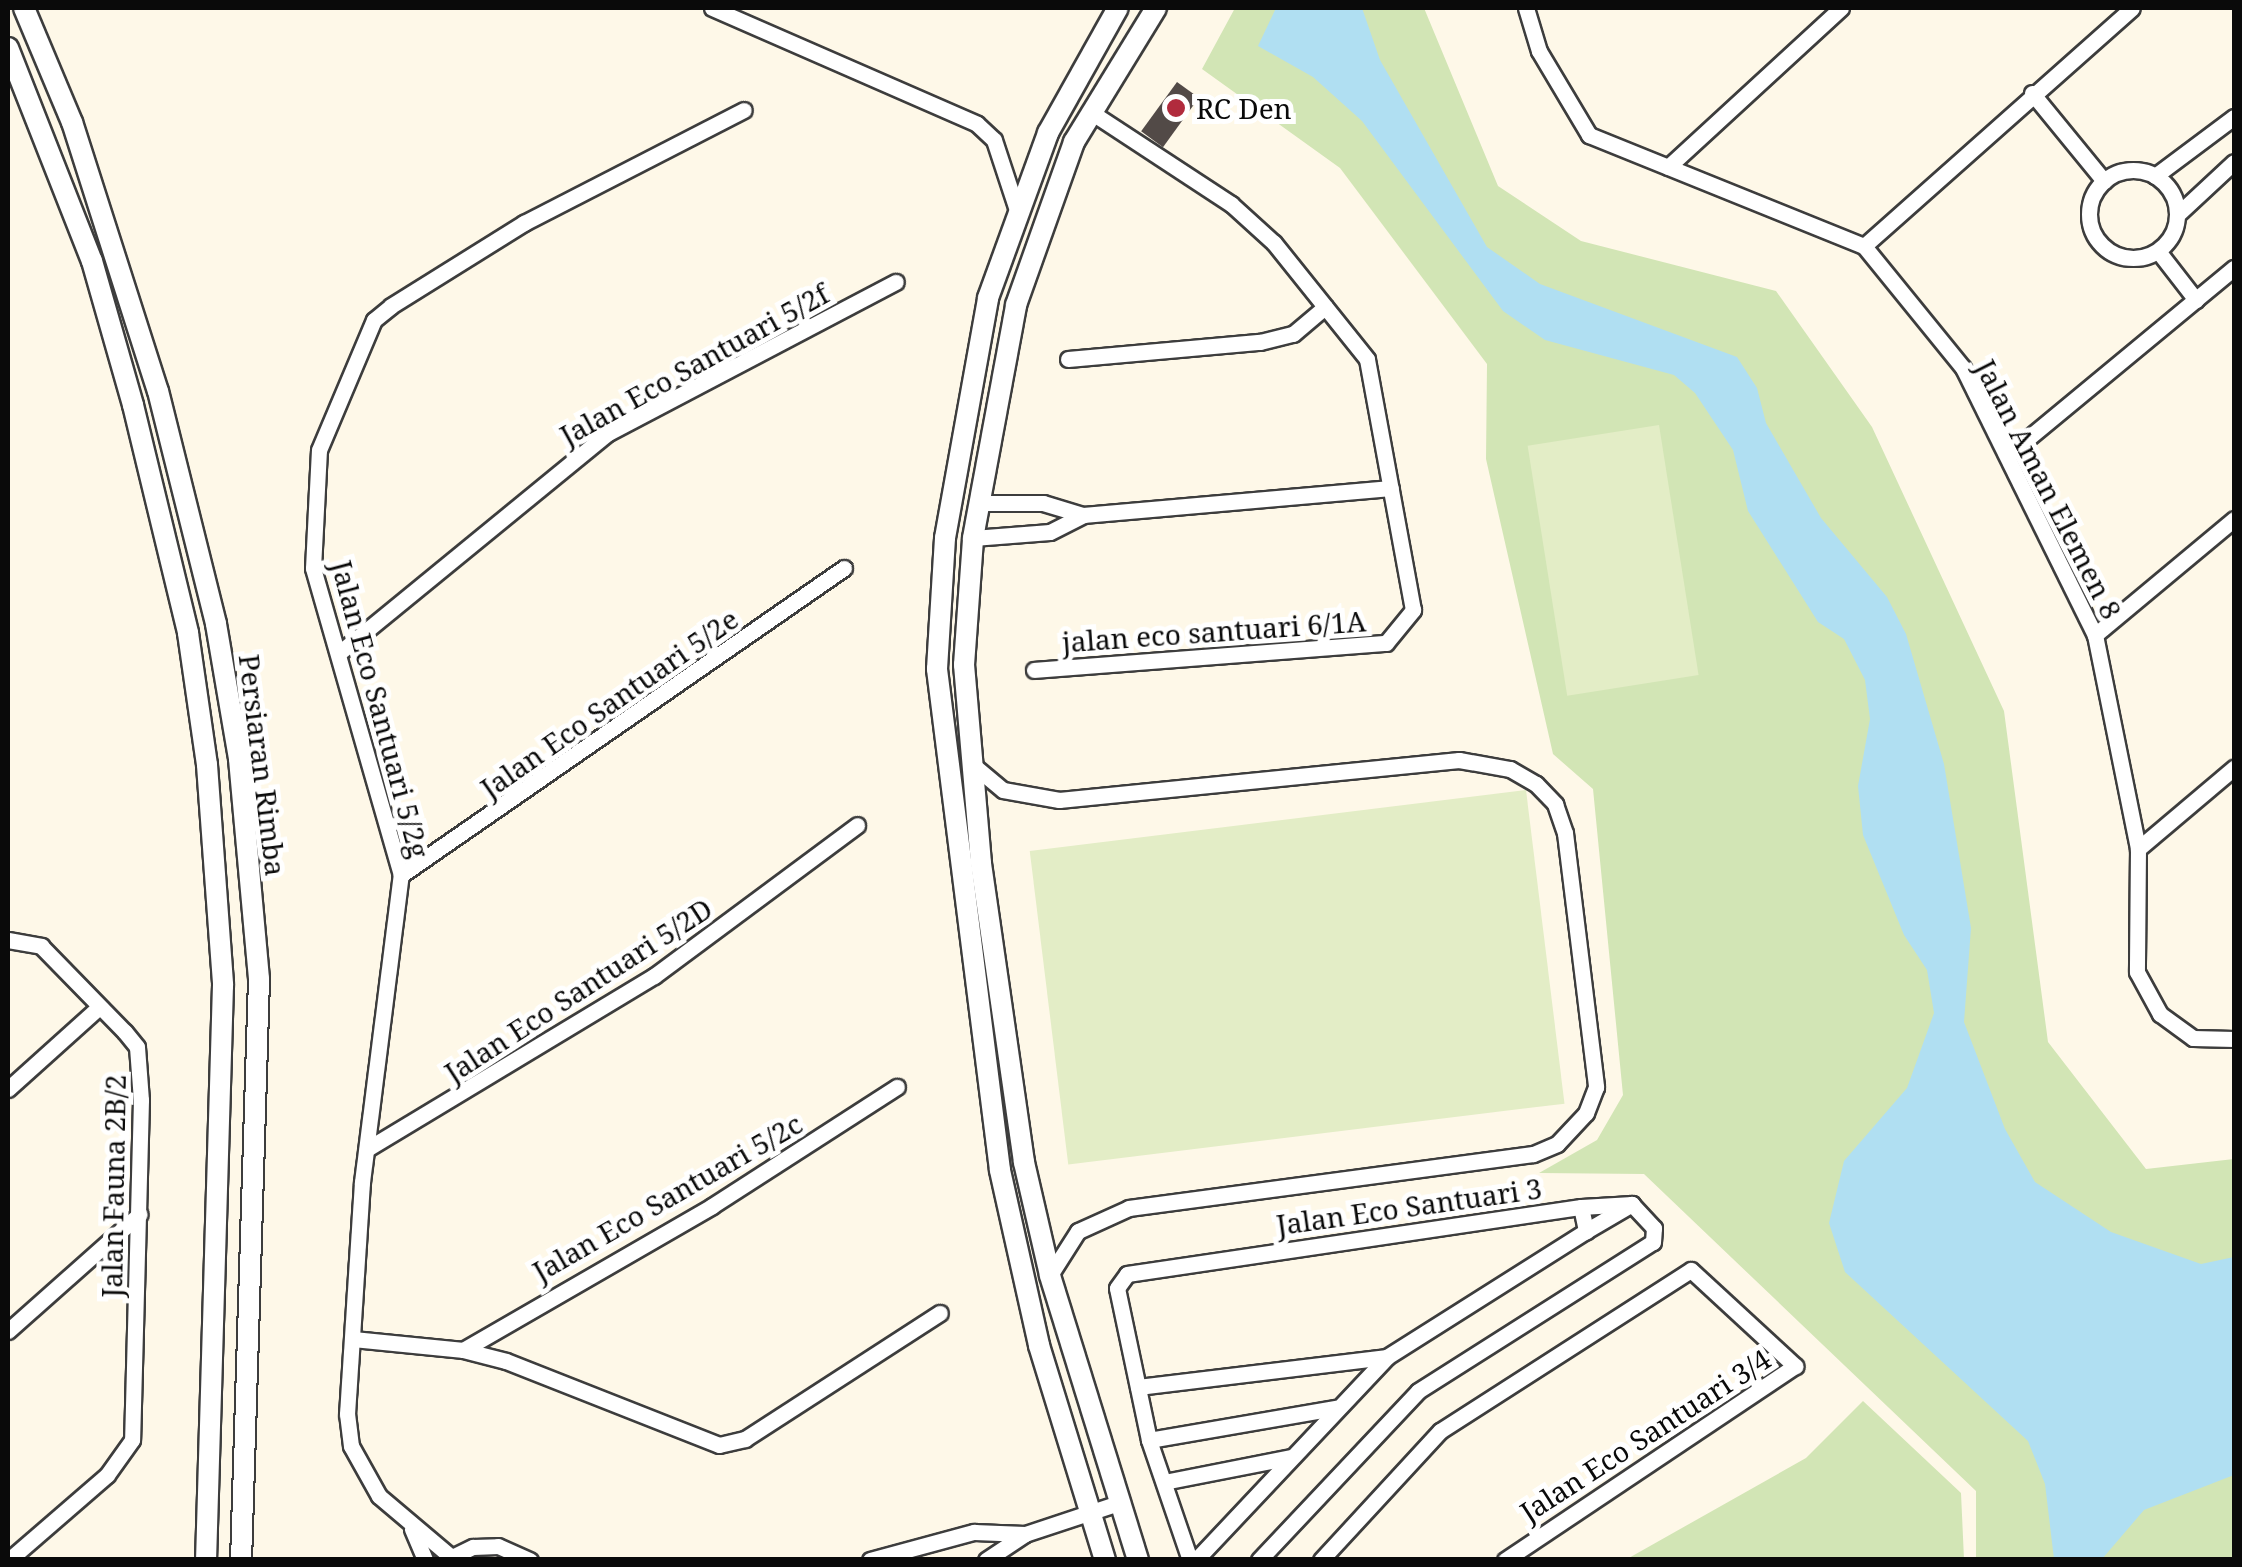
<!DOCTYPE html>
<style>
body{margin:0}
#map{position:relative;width:2242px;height:1567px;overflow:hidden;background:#fef8e8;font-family:"Noto Serif",serif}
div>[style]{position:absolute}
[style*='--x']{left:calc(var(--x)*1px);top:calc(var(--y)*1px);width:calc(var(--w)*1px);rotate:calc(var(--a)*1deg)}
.green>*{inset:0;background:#d2e5b5}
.pitch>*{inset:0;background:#e3edc6;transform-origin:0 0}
.water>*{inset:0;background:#b0dff2}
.building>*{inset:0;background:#524a47;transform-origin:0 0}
.roads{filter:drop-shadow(2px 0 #3d3d3d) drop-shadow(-2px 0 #3d3d3d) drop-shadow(0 2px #3d3d3d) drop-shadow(0 -2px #3d3d3d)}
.minor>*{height:15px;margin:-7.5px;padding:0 7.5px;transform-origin:7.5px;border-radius:7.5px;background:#fff}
.minor>.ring{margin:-7.5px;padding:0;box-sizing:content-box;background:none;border:15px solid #fff;border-radius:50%}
.tertiary>*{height:20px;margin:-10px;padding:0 10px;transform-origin:10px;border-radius:10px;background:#fff}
.dots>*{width:28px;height:28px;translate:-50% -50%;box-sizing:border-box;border:5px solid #fff;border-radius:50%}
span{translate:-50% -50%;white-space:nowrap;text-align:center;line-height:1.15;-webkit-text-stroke:10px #fff;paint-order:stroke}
.poi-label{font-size:28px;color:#0a0a0a}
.left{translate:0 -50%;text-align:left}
.street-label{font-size:28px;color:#0a0a0a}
.frame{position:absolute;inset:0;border:10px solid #0a0a0a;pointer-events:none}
</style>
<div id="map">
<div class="green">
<div style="clip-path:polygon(1235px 8px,1424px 8px,1498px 186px,1581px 241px,1776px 291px,1872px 427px,2004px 711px,2048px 1042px,2146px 1169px,2234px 1159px,2234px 1559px,1976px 1559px,1976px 1491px,1644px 1174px,1539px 1173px,1597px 1140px,1623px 1095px,1593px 789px,1553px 754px,1486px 459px,1487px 364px,1340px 168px,1202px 69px)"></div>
<div style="clip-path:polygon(1863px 1401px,1961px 1493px,1964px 1559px,1627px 1559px,1806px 1458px)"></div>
</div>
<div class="pitch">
<div style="left:1659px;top:425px;width:253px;height:133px;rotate:81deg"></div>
<div style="left:1526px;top:790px;width:316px;height:500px;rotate:83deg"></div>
</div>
<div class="water">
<div style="clip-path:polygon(1276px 8px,1362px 8px,1380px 60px,1487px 247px,1540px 284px,1737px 357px,1757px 388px,1766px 423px,1821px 518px,1887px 597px,1906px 634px,1944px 764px,1971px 928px,1964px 1022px,2005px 1129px,2035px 1182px,2111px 1232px,2201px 1264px,2234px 1257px,2234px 1475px,2144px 1510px,2102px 1559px,2054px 1559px,2045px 1484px,2028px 1441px,1845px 1272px,1829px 1223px,1844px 1161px,1907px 1088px,1934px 1013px,1927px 970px,1904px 935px,1863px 835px,1858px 786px,1870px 719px,1865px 680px,1844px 639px,1818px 622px,1748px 511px,1733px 450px,1695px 393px,1674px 375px,1545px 340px,1503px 311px,1362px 121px,1313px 77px,1258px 46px)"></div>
</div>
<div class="building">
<div style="left:1177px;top:82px;width:27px;height:61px;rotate:36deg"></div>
</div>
<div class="roads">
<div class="minor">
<div style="--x:712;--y:8;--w:289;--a:23.6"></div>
<div style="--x:977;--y:124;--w:23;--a:43"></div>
<div style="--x:994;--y:140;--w:71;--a:71.8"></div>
<div style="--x:1526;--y:8;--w:45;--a:73.2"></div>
<div style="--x:1539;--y:51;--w:98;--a:59.2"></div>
<div style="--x:1589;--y:135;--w:297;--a:22"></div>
<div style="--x:1864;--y:246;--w:157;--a:50.9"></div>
<div style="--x:1963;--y:368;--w:298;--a:63.7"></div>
<div style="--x:2095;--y:635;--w:218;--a:78.6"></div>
<div style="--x:2138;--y:849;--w:123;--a:90.5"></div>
<div style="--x:2137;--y:972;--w:48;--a:61.3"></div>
<div style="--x:2160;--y:1014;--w:41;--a:36"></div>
<div style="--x:2193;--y:1038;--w:41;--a:1.4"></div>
<div style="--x:2032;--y:93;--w:114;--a:50.7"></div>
<div style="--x:1668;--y:167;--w:235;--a:-42.6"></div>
<div class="ring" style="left:2089px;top:170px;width:73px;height:73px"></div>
<div style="--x:2155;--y:176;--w:99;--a:-36.8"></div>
<div style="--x:2178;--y:214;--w:76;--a:-42.9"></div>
<div style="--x:1864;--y:246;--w:358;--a:-41.6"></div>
<div style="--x:2158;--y:251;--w:62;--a:52.2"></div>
<div style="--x:1068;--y:359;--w:193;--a:-5.1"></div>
<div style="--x:1260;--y:342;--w:34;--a:-14"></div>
<div style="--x:1293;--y:334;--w:42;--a:-40.2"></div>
<div style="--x:2009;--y:454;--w:292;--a:-39.6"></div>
<div style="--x:979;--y:503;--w:64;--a:0"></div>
<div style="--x:1043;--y:503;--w:42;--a:16.7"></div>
<div style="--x:973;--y:538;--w:77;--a:-4.5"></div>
<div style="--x:1050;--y:532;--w:37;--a:-27"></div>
<div style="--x:1083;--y:515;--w:309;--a:-5"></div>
<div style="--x:2095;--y:635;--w:181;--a:-39.8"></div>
<div style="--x:339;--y:653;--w:348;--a:-39.3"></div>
<div style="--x:608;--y:433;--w:325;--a:-27.7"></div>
<div style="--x:1034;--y:670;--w:353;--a:-4.4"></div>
<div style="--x:1386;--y:643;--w:43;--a:-50.7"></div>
<div style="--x:1413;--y:610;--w:255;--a:-100.4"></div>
<div style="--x:1367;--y:359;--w:149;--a:-128.7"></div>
<div style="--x:1274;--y:243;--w:58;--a:-137.8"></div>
<div style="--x:1231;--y:204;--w:168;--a:-146.7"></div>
<div style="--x:973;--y:765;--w:39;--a:40"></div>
<div style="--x:1003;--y:790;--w:57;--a:10.1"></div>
<div style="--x:1059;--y:800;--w:402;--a:-5.7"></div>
<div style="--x:1459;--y:760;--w:52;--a:10"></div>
<div style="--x:1510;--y:769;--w:30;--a:30"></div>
<div style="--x:1536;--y:784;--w:28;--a:46"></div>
<div style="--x:1555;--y:804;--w:31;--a:71"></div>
<div style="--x:1565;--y:833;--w:256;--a:83"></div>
<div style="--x:1596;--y:1087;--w:28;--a:111"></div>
<div style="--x:1586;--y:1113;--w:42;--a:133.1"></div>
<div style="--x:1557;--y:1144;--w:26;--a:157"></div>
<div style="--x:1533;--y:1154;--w:408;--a:172.4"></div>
<div style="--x:1129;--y:1208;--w:56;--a:155.7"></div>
<div style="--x:1078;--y:1231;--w:52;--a:122.5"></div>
<div style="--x:2138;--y:849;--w:126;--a:-40.2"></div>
<div style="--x:401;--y:875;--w:539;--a:-34.72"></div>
<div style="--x:8;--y:940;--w:34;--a:10"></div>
<div style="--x:41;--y:946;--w:120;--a:45.7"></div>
<div style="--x:125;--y:1032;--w:19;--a:51"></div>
<div style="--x:137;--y:1047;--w:53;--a:85.7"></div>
<div style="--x:141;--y:1100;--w:340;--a:91.5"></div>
<div style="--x:132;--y:1440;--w:43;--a:125.5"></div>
<div style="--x:107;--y:1475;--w:130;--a:139.1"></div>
<div style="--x:8;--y:1089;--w:122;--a:-42"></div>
<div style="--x:367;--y:1149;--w:335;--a:-31.1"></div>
<div style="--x:654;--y:976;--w:253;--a:-36.6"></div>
<div style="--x:1581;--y:1207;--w:51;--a:-3.4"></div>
<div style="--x:1632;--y:1204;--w:53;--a:149.6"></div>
<div style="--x:8;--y:1331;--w:176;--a:-41.6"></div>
<div style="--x:353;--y:1339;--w:111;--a:5.7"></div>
<div style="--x:463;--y:1350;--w:44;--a:14.3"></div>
<div style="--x:506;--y:1361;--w:229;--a:21.5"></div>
<div style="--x:719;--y:1445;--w:27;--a:-13"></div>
<div style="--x:745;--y:1439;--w:232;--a:-32.9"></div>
<div style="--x:463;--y:1350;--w:288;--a:-30"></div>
<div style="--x:712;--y:1206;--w:220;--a:-32.8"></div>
<div style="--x:1138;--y:1387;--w:251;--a:-6.9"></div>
<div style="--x:1149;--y:1440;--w:189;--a:-9.8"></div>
<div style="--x:1164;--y:1482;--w:129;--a:-11.1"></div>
<div style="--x:412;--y:1529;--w:34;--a:67"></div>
<div style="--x:450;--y:1556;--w:93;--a:-139.8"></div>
<div style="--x:379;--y:1496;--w:57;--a:-119.2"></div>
<div style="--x:351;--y:1446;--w:32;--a:-97"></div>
<div style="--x:347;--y:1414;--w:232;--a:-86.3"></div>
<div style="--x:362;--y:1182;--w:309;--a:-82.8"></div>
<div style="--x:401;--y:875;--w:319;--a:-106"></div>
<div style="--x:313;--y:568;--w:118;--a:-87.1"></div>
<div style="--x:319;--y:450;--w:141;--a:-67.1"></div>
<div style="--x:374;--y:320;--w:22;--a:-39"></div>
<div style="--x:391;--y:306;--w:157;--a:-32"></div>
<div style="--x:524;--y:223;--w:247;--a:-27.2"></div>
<div style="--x:446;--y:1560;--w:30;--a:-26"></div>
<div style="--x:473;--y:1547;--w:25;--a:-2"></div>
<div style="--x:498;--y:1546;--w:35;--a:24"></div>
<div style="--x:870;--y:1560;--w:108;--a:-15.1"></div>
<div style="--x:974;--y:1532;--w:51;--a:2.2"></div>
<div style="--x:986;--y:1560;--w:47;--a:-33.7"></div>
<div style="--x:1025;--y:1534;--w:99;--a:-18.3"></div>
<div style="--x:1190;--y:1560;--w:127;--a:-108.9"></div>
<div style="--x:1149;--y:1440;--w:155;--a:-101.9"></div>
<div style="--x:1117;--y:1288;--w:17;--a:-54"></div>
<div style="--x:1127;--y:1274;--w:459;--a:-8.4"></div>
<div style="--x:1581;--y:1207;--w:25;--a:78"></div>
<div style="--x:1586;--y:1231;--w:236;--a:147.7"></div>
<div style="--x:1387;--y:1357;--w:279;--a:133.3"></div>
<div style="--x:1259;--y:1560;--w:232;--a:-46.7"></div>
<div style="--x:1418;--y:1391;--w:278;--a:-32.4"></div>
<div style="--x:1653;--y:1242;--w:14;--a:-86"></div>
<div style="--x:1654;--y:1228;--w:33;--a:-133"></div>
<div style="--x:1321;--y:1560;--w:176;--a:-47.3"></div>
<div style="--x:1440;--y:1431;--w:298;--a:-32.7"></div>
<div style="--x:1691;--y:1270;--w:142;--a:42.7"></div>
<div style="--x:1795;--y:1366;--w:349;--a:146.2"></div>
</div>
<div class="tertiary">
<div style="--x:24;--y:8;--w:124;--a:67.2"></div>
<div style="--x:72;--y:122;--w:282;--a:72.3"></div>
<div style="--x:158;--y:391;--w:240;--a:76"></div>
<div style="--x:216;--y:624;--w:137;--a:80.3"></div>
<div style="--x:239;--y:759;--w:221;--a:84.8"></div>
<div style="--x:259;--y:979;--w:581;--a:91.77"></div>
<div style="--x:8;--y:48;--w:229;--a:68.5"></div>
<div style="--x:92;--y:261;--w:150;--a:74.1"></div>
<div style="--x:133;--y:405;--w:235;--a:76.4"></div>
<div style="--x:188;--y:633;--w:133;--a:81.8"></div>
<div style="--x:207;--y:765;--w:221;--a:85.8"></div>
<div style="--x:223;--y:985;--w:575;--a:91.69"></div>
<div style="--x:1105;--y:1560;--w:225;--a:-107.1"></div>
<div style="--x:1039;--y:1345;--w:179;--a:-102.6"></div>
<div style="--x:1000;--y:1170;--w:505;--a:-97.17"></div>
<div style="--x:937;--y:669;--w:131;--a:-86.5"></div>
<div style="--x:945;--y:538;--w:244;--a:-79.8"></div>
<div style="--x:988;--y:298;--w:176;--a:-70"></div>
<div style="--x:1048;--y:133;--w:143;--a:-60.8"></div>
<div style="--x:1138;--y:1560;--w:298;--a:-107.2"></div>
<div style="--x:1050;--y:1275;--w:116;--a:-103"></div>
<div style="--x:1024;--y:1162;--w:302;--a:-98.2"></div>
<div style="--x:981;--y:863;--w:199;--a:-94.9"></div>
<div style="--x:964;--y:665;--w:127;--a:-85.9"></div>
<div style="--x:973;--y:538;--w:237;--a:-79.5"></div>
<div style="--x:1016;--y:305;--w:173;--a:-70.4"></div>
<div style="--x:1074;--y:142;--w:157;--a:-58.5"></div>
</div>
</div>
<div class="dots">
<div style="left:1176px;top:108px;background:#b12b3d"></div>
</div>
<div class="poi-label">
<span class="left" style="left:1196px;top:108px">RC Den</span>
</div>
<div class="street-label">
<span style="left:694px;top:364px;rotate:-29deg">Jalan Eco Santuari 5/2f</span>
<span style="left:2049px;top:489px;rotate:63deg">Jalan Aman Elemen 8</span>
<span style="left:1214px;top:631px;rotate:-4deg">jalan eco santuari 6/1A</span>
<span style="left:609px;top:703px;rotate:-35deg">Jalan Eco Santuari 5/2e</span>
<span style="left:381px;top:709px;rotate:75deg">Jalan Eco Santuari 5/2g</span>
<span style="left:263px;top:765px;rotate:83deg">Persiaran Rimba</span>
<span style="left:578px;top:990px;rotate:-33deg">Jalan Eco Santuari 5/2D</span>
<span style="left:113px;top:1186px;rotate:-89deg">Jalan Fauna 2B/2</span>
<span style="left:667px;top:1197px;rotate:-30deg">Jalan Eco Santuari 5/2c</span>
<span style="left:1409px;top:1206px;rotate:-8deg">Jalan Eco Santuari 3</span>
<span style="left:1645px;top:1435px;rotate:-33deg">Jalan Eco Santuari 3/4</span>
</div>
<div class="frame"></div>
</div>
